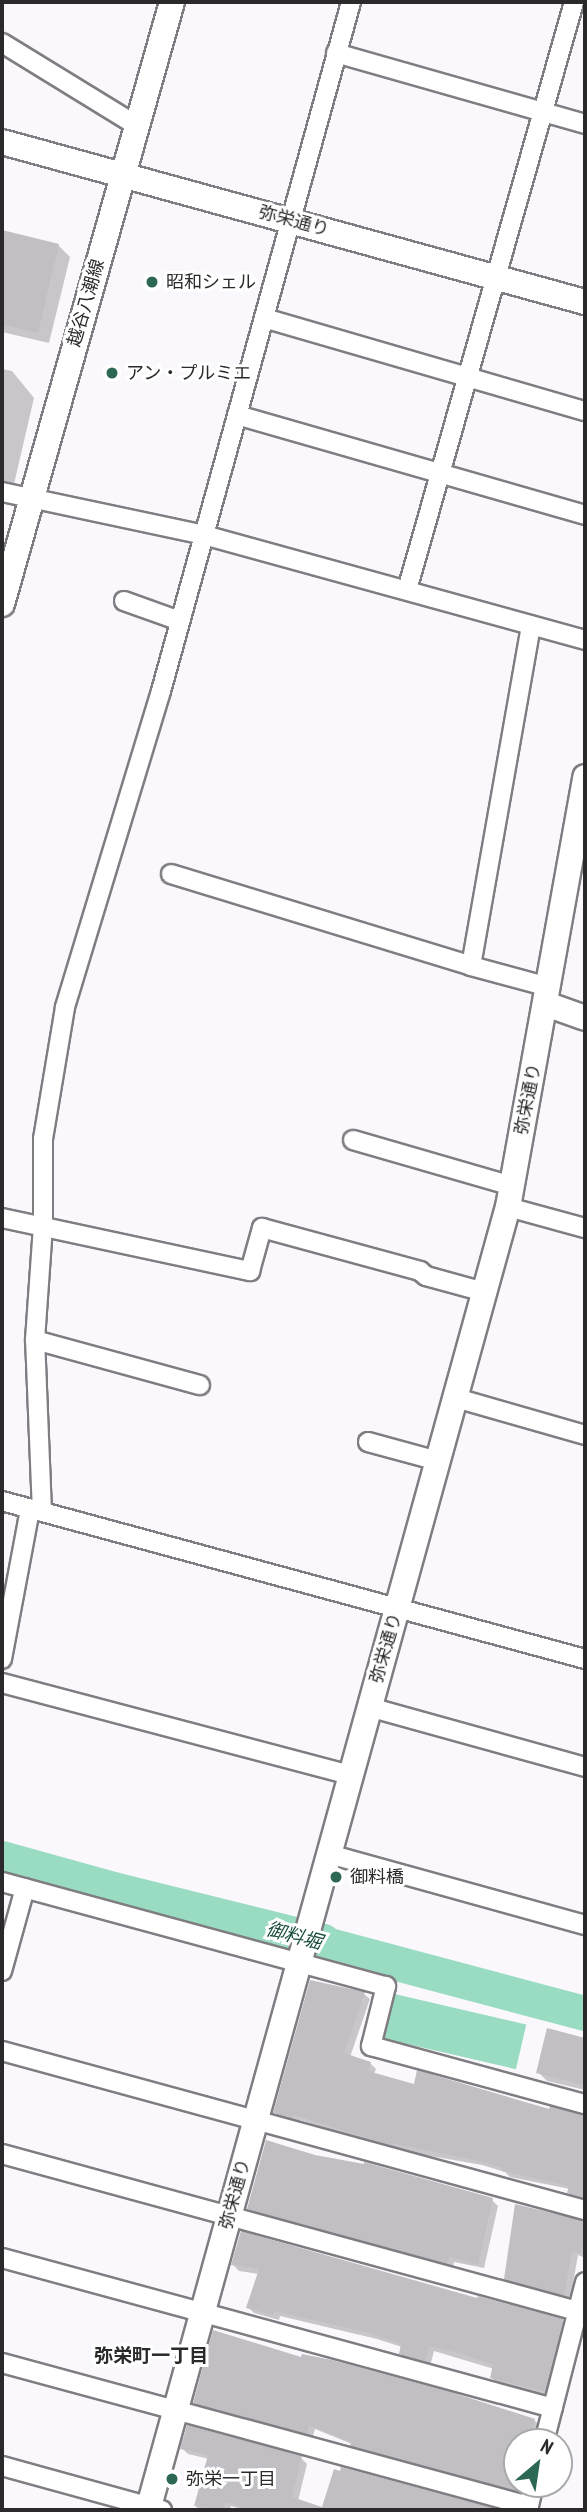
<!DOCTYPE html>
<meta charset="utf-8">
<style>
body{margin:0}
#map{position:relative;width:587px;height:2512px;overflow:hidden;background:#faf8fd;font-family:"PT Sans Narrow","Noto Sans JP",sans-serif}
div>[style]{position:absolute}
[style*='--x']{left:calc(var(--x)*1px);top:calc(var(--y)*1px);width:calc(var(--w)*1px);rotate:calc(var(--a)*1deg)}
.water>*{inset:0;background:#9adcc2;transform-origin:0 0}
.shadow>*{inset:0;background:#0003}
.river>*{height:35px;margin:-17.5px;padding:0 17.5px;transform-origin:17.5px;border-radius:17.5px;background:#9adcc2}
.building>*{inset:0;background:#c1bec4}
.roads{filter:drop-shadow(2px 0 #807d82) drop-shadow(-2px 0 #807d82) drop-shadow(0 2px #807d82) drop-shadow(0 -2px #807d82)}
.street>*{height:18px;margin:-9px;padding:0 9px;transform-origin:9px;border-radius:9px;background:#fff}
.secondary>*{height:24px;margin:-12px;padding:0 12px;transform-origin:12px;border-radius:12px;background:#fff}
.dots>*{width:19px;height:19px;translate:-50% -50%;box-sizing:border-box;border:4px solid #fff;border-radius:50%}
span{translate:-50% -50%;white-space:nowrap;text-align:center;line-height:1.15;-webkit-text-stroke:6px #fff;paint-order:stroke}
.street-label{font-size:18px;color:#2b292c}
.poi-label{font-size:18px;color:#2b292c}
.left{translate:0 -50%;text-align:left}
.water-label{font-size:19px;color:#174c3b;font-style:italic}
.neighbourhood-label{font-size:19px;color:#2b292c;font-weight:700}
.frame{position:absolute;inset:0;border:4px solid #2b292c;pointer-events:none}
.north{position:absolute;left:503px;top:2428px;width:70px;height:70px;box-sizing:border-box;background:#fff;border:2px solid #aaa9ab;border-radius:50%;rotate:29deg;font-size:19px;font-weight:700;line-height:28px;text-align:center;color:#2b292c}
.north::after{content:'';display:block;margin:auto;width:24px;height:32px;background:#2c6854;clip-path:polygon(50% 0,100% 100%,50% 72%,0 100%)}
</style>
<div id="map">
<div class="water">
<div style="left:386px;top:1992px;width:144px;height:46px;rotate:13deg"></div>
</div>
<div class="shadow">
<div style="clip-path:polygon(2px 232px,58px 245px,70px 257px,49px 343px,2px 332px)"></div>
<div style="clip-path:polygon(2px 369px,12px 371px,34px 398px,14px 484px,2px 481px)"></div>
<div style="clip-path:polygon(364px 1994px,370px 1999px,350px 2057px,370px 2063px,376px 2069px,374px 2074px,415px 2086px,419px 2073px,585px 2119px,585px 2202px,575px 2199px,569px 2193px,570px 2189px,510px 2177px,505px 2172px,482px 2165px,396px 2150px,300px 2120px,299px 2123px,281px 2118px,275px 2112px)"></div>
<div style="clip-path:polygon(548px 2030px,585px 2040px,585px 2090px,547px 2081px,538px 2072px)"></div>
<div style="clip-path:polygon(492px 2200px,498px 2206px,484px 2268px,454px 2262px,453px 2268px,254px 2214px,249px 2208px)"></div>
<div style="clip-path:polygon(516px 2206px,585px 2223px,585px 2258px,578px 2255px,570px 2300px,512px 2285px,506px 2279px)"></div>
<div style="clip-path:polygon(233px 2265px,478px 2300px,563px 2321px,568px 2327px,551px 2396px,498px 2384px,492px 2378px,494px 2369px,434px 2351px,430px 2366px,407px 2360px,401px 2354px,402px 2347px,377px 2339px,280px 2316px,279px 2320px,254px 2313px,248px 2307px,259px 2274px,239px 2271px)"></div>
<div style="clip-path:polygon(195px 2403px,534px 2420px,540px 2426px,536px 2442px,517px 2442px,517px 2484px,525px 2484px,522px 2496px,357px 2451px,352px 2444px,315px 2429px,312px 2439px,201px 2408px)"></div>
<div style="clip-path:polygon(182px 2448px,301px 2458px,307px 2464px,298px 2501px,323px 2509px,342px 2469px,495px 2510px,245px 2510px,231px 2506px,230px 2510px,196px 2510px,209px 2459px,188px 2454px)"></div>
</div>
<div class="river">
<div style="--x:2;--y:1858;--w:115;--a:15.6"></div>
<div style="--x:113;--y:1889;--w:216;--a:13.9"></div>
<div style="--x:323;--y:1941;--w:4;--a:56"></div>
<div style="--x:325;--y:1944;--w:269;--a:14.9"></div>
</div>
<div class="building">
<div style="clip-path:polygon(2px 230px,59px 244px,38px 333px,2px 324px)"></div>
<div style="clip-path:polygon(310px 1980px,365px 1992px,344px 2053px,371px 2062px,368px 2071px,414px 2084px,417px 2070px,549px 2109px,550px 2106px,585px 2116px,585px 2198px,567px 2193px,569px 2186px,565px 2185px,502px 2171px,503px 2168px,475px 2160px,391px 2143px,390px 2145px,294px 2115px,293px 2118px,273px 2113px)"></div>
<div style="clip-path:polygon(547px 2028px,585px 2038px,585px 2085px,536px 2073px)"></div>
<div style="clip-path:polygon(266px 2140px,315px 2155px,364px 2164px,364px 2162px,493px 2198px,478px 2264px,449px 2257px,447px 2264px,247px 2209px)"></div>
<div style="clip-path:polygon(515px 2204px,585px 2221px,582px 2253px,572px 2251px,564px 2296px,504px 2279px)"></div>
<div style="clip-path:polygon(241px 2231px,477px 2298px,478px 2296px,563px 2319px,545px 2391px,490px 2378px,493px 2365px,463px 2354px,429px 2346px,425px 2361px,399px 2354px,401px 2344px,370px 2333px,274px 2311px,273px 2315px,246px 2308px,259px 2269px,231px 2265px)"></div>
<div style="clip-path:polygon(213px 2330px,301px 2357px,302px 2354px,332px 2360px,451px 2392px,535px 2419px,528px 2442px,517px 2442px,517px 2491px,350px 2446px,351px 2442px,309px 2425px,307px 2434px,193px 2403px)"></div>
<div style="clip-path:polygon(187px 2425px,302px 2456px,292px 2497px,322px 2507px,334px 2469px,340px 2471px,341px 2467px,501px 2510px,251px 2510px,225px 2502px,223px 2510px,194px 2506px,208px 2455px,180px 2449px)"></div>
</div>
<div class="roads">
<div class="street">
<div style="--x:2;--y:43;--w:157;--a:31.5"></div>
<div style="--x:336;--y:53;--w:259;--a:15.9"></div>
<div style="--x:264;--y:318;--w:334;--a:16.2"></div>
<div style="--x:237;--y:415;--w:362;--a:16"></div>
<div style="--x:2;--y:492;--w:207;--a:12"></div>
<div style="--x:204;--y:535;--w:395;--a:15.4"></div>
<div style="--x:407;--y:590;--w:611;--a:-74.14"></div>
<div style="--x:124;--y:601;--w:59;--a:19.7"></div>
<div style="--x:171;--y:874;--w:314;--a:17"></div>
<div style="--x:471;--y:966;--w:81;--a:15.1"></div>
<div style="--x:471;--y:966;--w:346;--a:-80"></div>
<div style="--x:353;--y:1140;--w:166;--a:16.1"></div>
<div style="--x:508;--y:1207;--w:80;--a:15.3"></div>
<div style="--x:2;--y:1218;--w:254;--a:12.1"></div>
<div style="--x:250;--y:1271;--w:45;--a:-74.4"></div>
<div style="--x:262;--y:1228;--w:164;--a:15.2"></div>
<div style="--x:420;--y:1271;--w:8;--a:40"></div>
<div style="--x:426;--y:1276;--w:60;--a:15.4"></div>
<div style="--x:35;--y:1340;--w:171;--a:15.3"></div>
<div style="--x:456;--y:1398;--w:134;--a:16"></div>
<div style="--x:368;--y:1442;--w:73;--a:15.2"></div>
<div style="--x:2;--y:1501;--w:604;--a:15.16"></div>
<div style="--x:42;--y:1512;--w:172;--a:-92.3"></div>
<div style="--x:35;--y:1340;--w:113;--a:-86"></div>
<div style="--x:43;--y:1227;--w:88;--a:-90"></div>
<div style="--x:43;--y:1139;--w:134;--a:-80.5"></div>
<div style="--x:65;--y:1007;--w:330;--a:-73.1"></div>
<div style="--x:161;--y:691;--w:715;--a:-74.58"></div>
<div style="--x:2;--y:1659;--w:153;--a:-79.4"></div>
<div style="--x:2;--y:1683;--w:361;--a:14.8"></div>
<div style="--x:369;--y:1707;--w:224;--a:15.5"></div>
<div style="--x:329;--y:1854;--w:266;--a:15.5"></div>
<div style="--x:2;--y:1882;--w:398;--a:15.2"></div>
<div style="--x:386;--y:1986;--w:62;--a:104"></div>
<div style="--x:371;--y:2046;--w:222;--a:15.2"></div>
<div style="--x:2;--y:1971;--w:86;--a:-74.5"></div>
<div style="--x:2;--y:2051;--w:604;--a:15.26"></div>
<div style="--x:2;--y:2154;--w:596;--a:15.27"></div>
<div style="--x:2;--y:2258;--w:571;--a:15.23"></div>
<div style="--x:2;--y:2363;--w:546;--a:15.18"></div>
<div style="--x:544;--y:2442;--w:165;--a:-75.6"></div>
<div style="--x:2;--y:2466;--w:166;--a:15.4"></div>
<div style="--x:528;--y:2510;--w:27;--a:-77"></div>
</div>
<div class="secondary">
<div style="--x:2;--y:142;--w:605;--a:15.35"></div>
<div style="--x:2;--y:604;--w:626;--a:-74.23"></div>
<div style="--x:546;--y:1004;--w:41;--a:19.7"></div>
<div style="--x:148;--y:2510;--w:1352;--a:-74.56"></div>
<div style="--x:508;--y:1207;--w:437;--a:-79.8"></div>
</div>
</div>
<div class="dots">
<div style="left:152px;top:282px;background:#2c6854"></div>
<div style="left:112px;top:373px;background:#2c6854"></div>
<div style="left:336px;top:1877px;background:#2c6854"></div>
<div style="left:172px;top:2479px;background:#2c6854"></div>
</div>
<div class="street-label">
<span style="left:294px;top:221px;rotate:15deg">弥栄通り</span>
<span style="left:86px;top:303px;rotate:-74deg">越谷八潮線</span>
<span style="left:528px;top:1099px;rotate:-79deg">弥栄通り</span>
<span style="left:386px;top:1648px;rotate:-74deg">弥栄通り</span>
<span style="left:235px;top:2194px;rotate:-75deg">弥栄通り</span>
</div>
<div class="poi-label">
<span class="left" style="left:166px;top:282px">昭和シェル</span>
<span class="left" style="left:126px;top:373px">アン・プルミエ</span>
<span class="left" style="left:350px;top:1877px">御料橋</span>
<span class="left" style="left:186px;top:2479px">弥栄一丁目</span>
</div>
<div class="water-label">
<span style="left:294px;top:1936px;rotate:15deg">御料堀</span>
</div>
<div class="neighbourhood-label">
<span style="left:151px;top:2356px">弥栄町一丁目</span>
</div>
<div class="frame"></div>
<div class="north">N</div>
</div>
